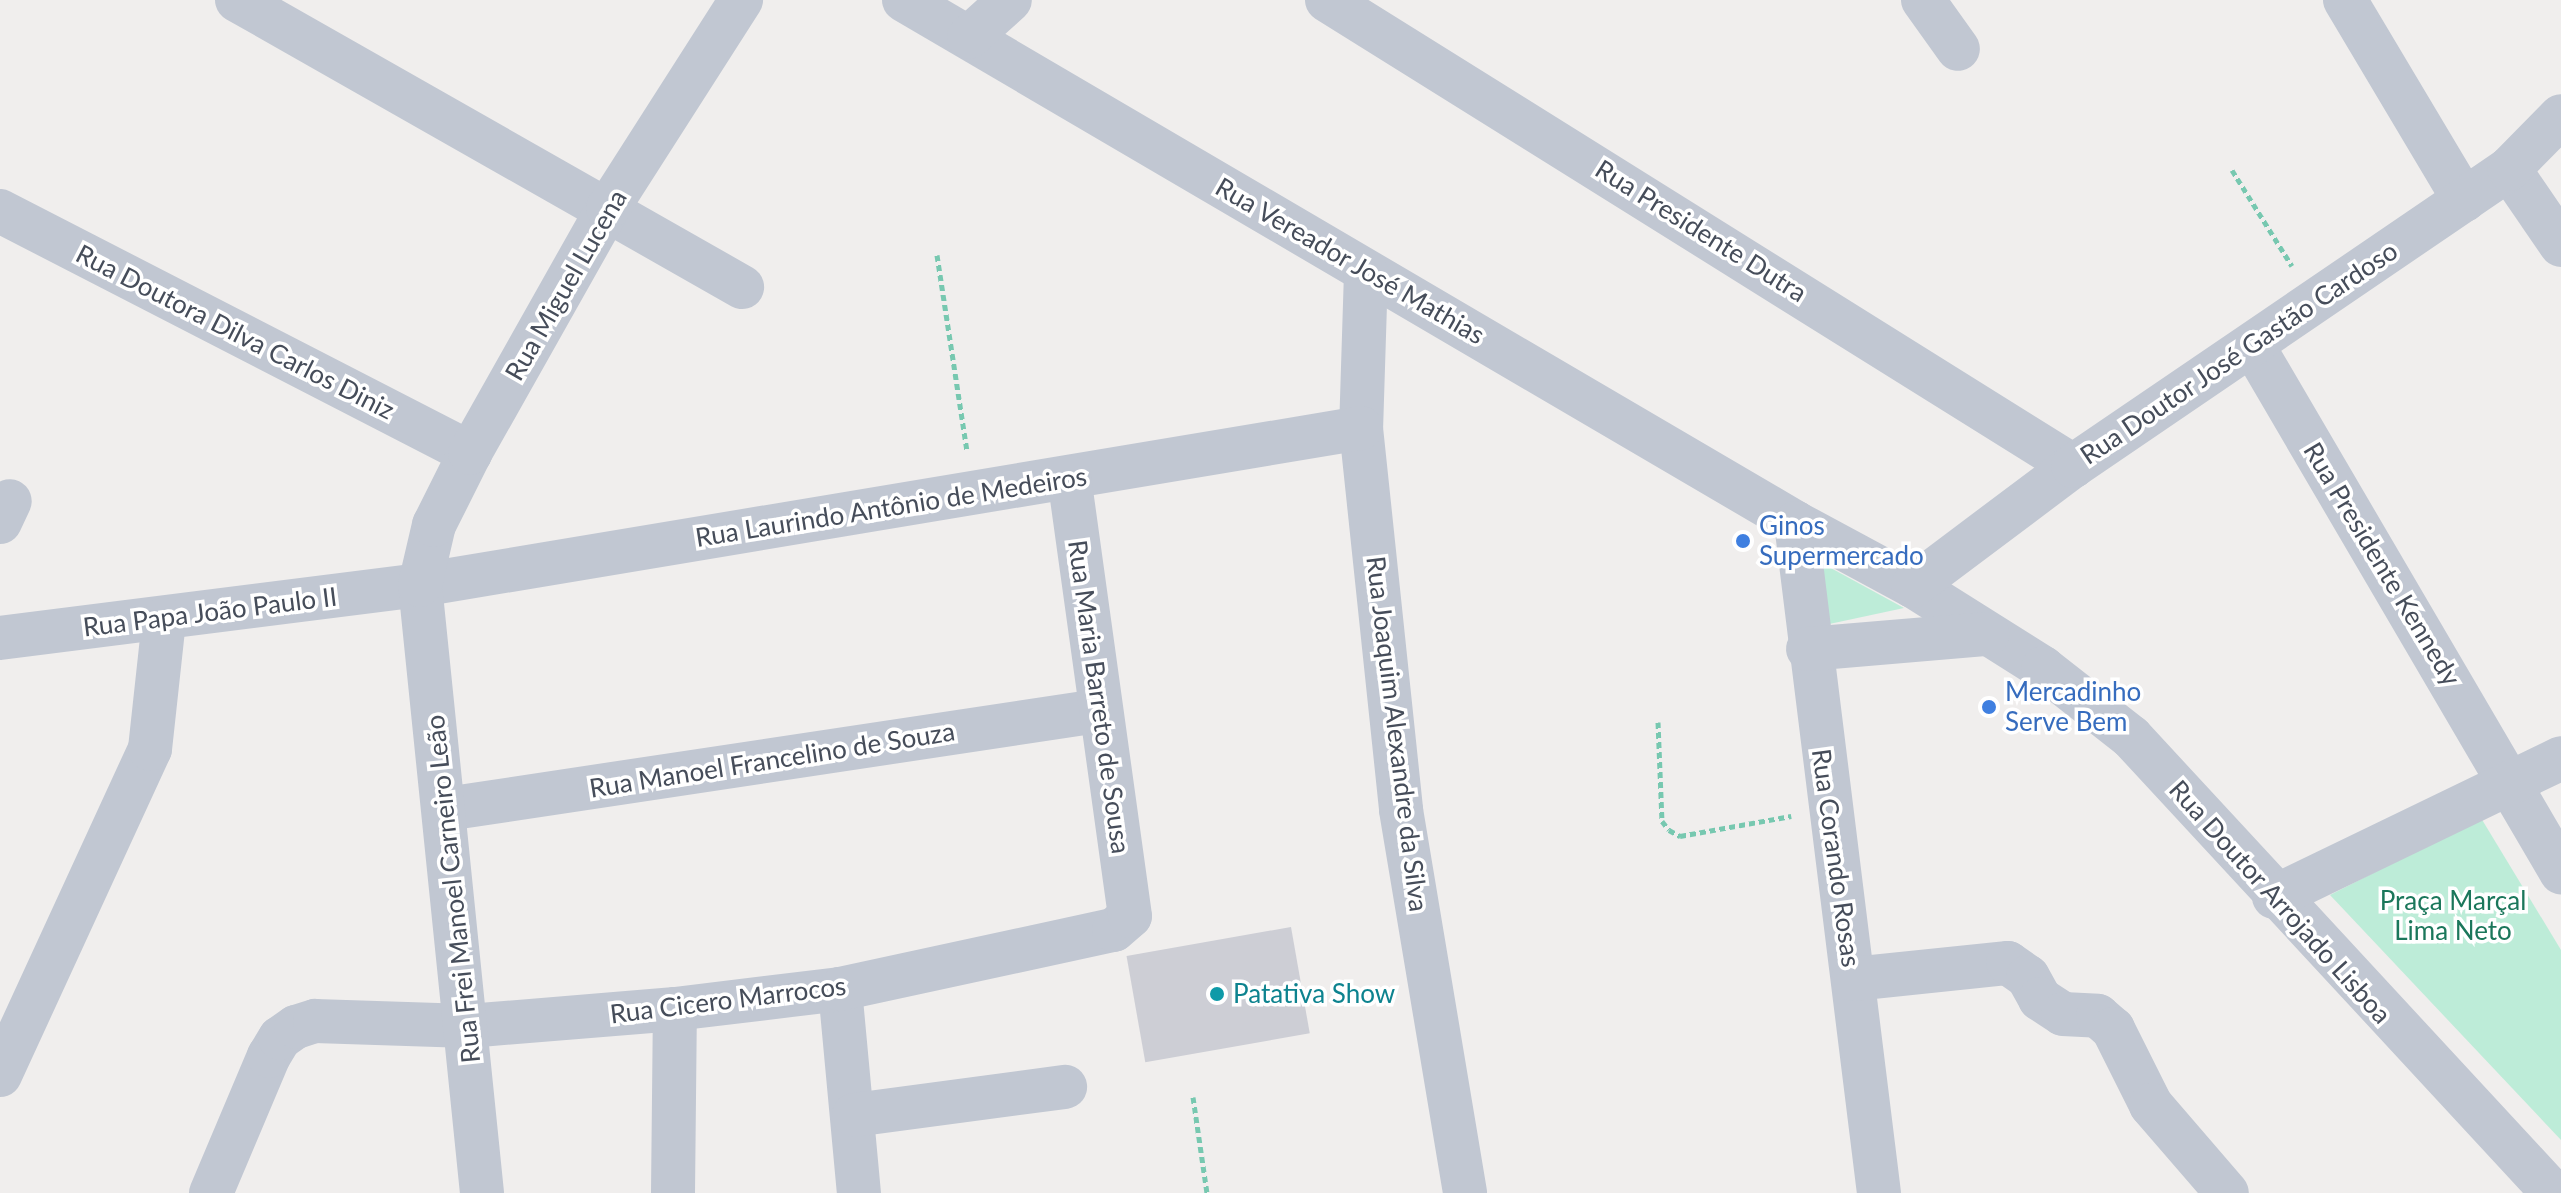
<!DOCTYPE html>
<meta charset="utf-8">
<style>
body{margin:0}
#map{position:relative;width:2561px;height:1193px;overflow:hidden;background:#f0eeed;font-family:Lato,sans-serif}
div>[style]{position:absolute}
[style*='--x']{left:calc(var(--x)*1px);top:calc(var(--y)*1px);width:calc(var(--w)*1px);rotate:calc(var(--a)*1deg)}
.green>*{inset:0;background:#bdecd8}
.building>*{inset:0;background:#cdced5;transform-origin:0 0}
.path>*{height:5px;margin-top:-2.5px;transform-origin:0;background:repeating-linear-gradient(90deg,#77c8b0 0 6px,transparent 0 10px)}
.minor>*{height:44px;margin:-22px;padding:0 22px;transform-origin:22px;border-radius:22px;background:#c1c7d2}
.dots>*{width:22px;height:22px;translate:-50% -50%;box-sizing:border-box;border:4px solid #fff;border-radius:50%}
span{translate:-50% -50%;white-space:nowrap;text-align:center;line-height:1.15;-webkit-text-stroke:7px #fff;paint-order:stroke}
.street-label{font-size:26px;color:#464d5a}
.shop-label{font-size:26px;color:#366cbe}
.left{translate:0 -50%;text-align:left}
.park-label{font-size:26px;color:#1b775b}
.culture-label{font-size:26px;color:#0d838f}
</style>
<div id="map">
<div class="green">
<div style="clip-path:polygon(1818px 561px,1904px 608px,1820px 626px)"></div>
<div style="clip-path:polygon(2481px 818px,2561px 950px,2561px 1140px,2330px 895px)"></div>
</div>
<div class="building">
<div style="left:1291px;top:927px;width:108px;height:167px;rotate:80deg"></div>
</div>
<div class="path">
<div style="--x:2232;--y:170;--w:113;--a:58"></div>
<div style="--x:937;--y:255;--w:198;--a:81.3"></div>
<div style="--x:1658;--y:722;--w:99;--a:87.7"></div>
<div style="--x:1662;--y:821;--w:11;--a:52"></div>
<div style="--x:1669;--y:830;--w:13;--a:29"></div>
<div style="--x:1680;--y:836;--w:113;--a:-10.2"></div>
<div style="--x:1193;--y:1097;--w:97;--a:81.7"></div>
</div>
<div class="minor">
<div style="--x:237;--y:0;--w:581;--a:29.61"></div>
<div style="--x:904;--y:0;--w:1034;--a:30.38"></div>
<div style="--x:1796;--y:523;--w:133;--a:28.3"></div>
<div style="--x:1913;--y:586;--w:154;--a:32.2"></div>
<div style="--x:2043;--y:668;--w:112;--a:38.1"></div>
<div style="--x:2131;--y:737;--w:621;--a:47.22"></div>
<div style="--x:1327;--y:0;--w:880;--a:31.99"></div>
<div style="--x:1923;--y:0;--w:60;--a:54.5"></div>
<div style="--x:2345;--y:0;--w:233;--a:59.2"></div>
<div style="--x:969;--y:37;--w:55;--a:-42.1"></div>
<div style="--x:2509;--y:169;--w:92;--a:55.6"></div>
<div style="--x:0;--y:211;--w:529;--a:27.24"></div>
<div style="--x:1366;--y:272;--w:156;--a:91.8"></div>
<div style="--x:1361;--y:428;--w:384;--a:84"></div>
<div style="--x:1401;--y:810;--w:388;--a:80.5"></div>
<div style="--x:2253;--y:346;--w:610;--a:59.65"></div>
<div style="--x:0;--y:522;--w:23;--a:-65"></div>
<div style="--x:1796;--y:523;--w:675;--a:82.94"></div>
<div style="--x:1913;--y:586;--w:200;--a:-36.9"></div>
<div style="--x:2073;--y:466;--w:528;--a:-34.26"></div>
<div style="--x:2509;--y:169;--w:74;--a:-45.5"></div>
<div style="--x:0;--y:638;--w:423;--a:-7.2"></div>
<div style="--x:420;--y:585;--w:954;--a:-9.47"></div>
<div style="--x:1808;--y:649;--w:180;--a:-4.8"></div>
<div style="--x:446;--y:809;--w:659;--a:-8.55"></div>
<div style="--x:2274;--y:897;--w:319;--a:-25.8"></div>
<div style="--x:1853;--y:979;--w:156;--a:-5.9"></div>
<div style="--x:2008;--y:963;--w:24;--a:35"></div>
<div style="--x:2028;--y:977;--w:25;--a:61"></div>
<div style="--x:2040;--y:999;--w:27;--a:33"></div>
<div style="--x:2063;--y:1014;--w:35;--a:3"></div>
<div style="--x:2098;--y:1016;--w:20;--a:41"></div>
<div style="--x:2113;--y:1029;--w:85;--a:63.4"></div>
<div style="--x:2151;--y:1105;--w:116;--a:49.2"></div>
<div style="--x:840;--y:989;--w:205;--a:84.7"></div>
<div style="--x:0;--y:1075;--w:359;--a:-65.3"></div>
<div style="--x:150;--y:749;--w:130;--a:-83.8"></div>
<div style="--x:854;--y:1115;--w:213;--a:-7.6"></div>
<div style="--x:211;--y:1193;--w:149;--a:-67.1"></div>
<div style="--x:269;--y:1056;--w:21;--a:-59"></div>
<div style="--x:280;--y:1038;--w:19;--a:-35"></div>
<div style="--x:296;--y:1027;--w:20;--a:-18"></div>
<div style="--x:315;--y:1021;--w:153;--a:1.9"></div>
<div style="--x:468;--y:1026;--w:208;--a:-4.7"></div>
<div style="--x:675;--y:1009;--w:166;--a:-6.9"></div>
<div style="--x:840;--y:989;--w:280;--a:-12.2"></div>
<div style="--x:1114;--y:930;--w:21;--a:-41"></div>
<div style="--x:1130;--y:916;--w:443;--a:-97.9"></div>
<div style="--x:482;--y:1193;--w:611;--a:-95.82"></div>
<div style="--x:420;--y:585;--w:62;--a:-76.9"></div>
<div style="--x:434;--y:525;--w:80;--a:-63.4"></div>
<div style="--x:470;--y:453;--w:281;--a:-60.6"></div>
<div style="--x:608;--y:208;--w:247;--a:-57.4"></div>
<div style="--x:673;--y:1193;--w:184;--a:-89.4"></div>
</div>
<div class="dots">
<div style="left:1743px;top:541px;background:#3f7fe0"></div>
<div style="left:1989px;top:707px;background:#3f7fe0"></div>
<div style="left:1217px;top:994px;background:#0f9aa8"></div>
</div>
<div class="street-label">
<span style="left:1701px;top:231px;rotate:32deg">Rua Presidente Dutra</span>
<span style="left:1350px;top:261px;rotate:30deg">Rua Vereador José Mathias</span>
<span style="left:566px;top:285px;rotate:-60deg">Rua Miguel Lucena</span>
<span style="left:235px;top:332px;rotate:27deg">Rua Doutora Dilva Carlos Diniz</span>
<span style="left:2239px;top:353px;rotate:-34deg">Rua Doutor José Gastão Cardoso</span>
<span style="left:891px;top:507px;rotate:-9deg">Rua Laurindo Antônio de Medeiros</span>
<span style="left:2382px;top:564px;rotate:59deg">Rua Presidente Kennedy</span>
<span style="left:210px;top:612px;rotate:-7deg">Rua Papa João Paulo II</span>
<span style="left:1099px;top:697px;rotate:82deg">Rua Maria Barreto de Sousa</span>
<span style="left:1397px;top:734px;rotate:83deg">Rua Joaquim Alexandre da Silva</span>
<span style="left:772px;top:760px;rotate:-9deg">Rua Manoel Francelino de Souza</span>
<span style="left:1836px;top:858px;rotate:82deg">Rua Corando Rosas</span>
<span style="left:453px;top:889px;rotate:-96deg">Rua Frei Manoel Carneiro Leão</span>
<span style="left:2280px;top:902px;rotate:48deg">Rua Doutor Arrojado Lisboa</span>
<span style="left:728px;top:1000px;rotate:-7deg">Rua Cicero Marrocos</span>
</div>
<div class="shop-label">
<span class="left" style="left:1759px;top:541px">Ginos<br>Supermercado</span>
<span class="left" style="left:2005px;top:707px">Mercadinho<br>Serve Bem</span>
</div>
<div class="park-label">
<span style="left:2453px;top:916px">Praça Marçal<br>Lima Neto</span>
</div>
<div class="culture-label">
<span class="left" style="left:1233px;top:994px">Patativa Show</span>
</div>
</div>
